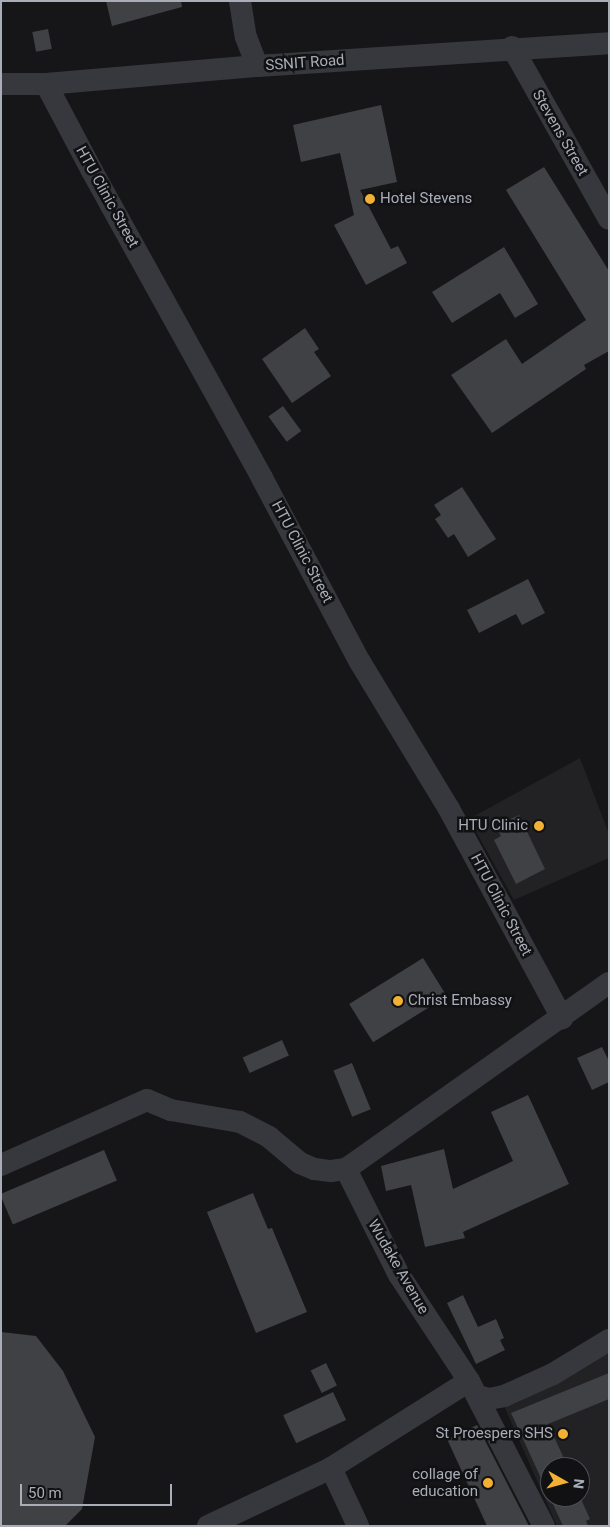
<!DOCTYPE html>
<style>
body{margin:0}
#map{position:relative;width:610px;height:1527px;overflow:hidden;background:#161618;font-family:Roboto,sans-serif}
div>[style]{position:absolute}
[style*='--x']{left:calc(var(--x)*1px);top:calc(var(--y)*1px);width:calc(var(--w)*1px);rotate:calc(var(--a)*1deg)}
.built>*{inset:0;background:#222225}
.building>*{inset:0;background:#404145;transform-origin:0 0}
.street>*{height:22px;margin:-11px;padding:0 11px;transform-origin:11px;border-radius:11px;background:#37383d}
.dots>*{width:14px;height:14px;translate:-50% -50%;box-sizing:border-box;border:2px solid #111113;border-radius:50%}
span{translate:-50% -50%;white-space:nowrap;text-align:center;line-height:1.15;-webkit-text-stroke:5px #111113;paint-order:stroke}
.street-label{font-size:15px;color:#a8adb8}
.poi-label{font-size:15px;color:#a8adb8}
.left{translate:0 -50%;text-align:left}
.right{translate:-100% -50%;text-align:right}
.frame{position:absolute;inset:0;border:2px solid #a8adb8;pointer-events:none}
.north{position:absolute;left:540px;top:1457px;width:50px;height:50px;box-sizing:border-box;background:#111113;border:1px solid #4d4f55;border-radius:50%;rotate:97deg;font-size:14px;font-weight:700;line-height:20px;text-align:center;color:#a8adb8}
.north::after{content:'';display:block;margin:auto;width:18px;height:22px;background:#f2b134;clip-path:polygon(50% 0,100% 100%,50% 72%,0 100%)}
.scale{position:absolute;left:20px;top:1484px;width:152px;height:22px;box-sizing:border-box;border:2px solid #a8adb8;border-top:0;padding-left:6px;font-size:15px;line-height:18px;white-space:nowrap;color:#a8adb8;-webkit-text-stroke:4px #111113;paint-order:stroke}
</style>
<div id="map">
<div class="built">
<div style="clip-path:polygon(580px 758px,609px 834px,609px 858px,514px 900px,469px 819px)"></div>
<div style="clip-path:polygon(evenodd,609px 1353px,609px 1526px,557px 1526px,502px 1401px,609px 1353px,550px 1467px,580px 1467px,580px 1497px,550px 1497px,550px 1467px)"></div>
</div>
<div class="building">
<div style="clip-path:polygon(106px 1px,181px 1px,182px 7px,112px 26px)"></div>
<div style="left:48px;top:29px;width:20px;height:16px;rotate:79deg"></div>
<div style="clip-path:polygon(381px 105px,397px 182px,360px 190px,391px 249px,398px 246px,407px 263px,366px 285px,334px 225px,354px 215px,340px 153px,301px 162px,293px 125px)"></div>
<div style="clip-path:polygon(544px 167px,609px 271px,609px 351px,584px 365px,586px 369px,492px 433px,451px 375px,506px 339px,522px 364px,586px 320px,506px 190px)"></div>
<div style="clip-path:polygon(504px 247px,538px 304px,515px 318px,500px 293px,452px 323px,432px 292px)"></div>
<div style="clip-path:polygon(305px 328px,319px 349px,314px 352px,331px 376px,292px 403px,262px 359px)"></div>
<div style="left:283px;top:406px;width:31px;height:18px;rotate:54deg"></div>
<div style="clip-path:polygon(462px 487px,496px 539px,468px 557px,454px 534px,448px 538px,435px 519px,441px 515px,434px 505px)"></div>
<div style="clip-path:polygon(528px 579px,545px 613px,522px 625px,516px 614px,479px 633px,467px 610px)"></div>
<div style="clip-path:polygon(519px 815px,545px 869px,516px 884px,494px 840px,501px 836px,496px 826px)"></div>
<div style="left:423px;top:958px;width:45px;height:87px;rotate:58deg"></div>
<div style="left:282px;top:1040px;width:17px;height:43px;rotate:66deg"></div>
<div style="clip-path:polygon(602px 1047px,609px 1061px,609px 1082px,592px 1090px,577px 1058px)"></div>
<div style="left:352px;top:1063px;width:50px;height:20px;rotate:68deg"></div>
<div style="clip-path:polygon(528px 1095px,569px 1184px,463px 1232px,465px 1238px,425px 1247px,411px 1185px,386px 1191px,381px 1166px,444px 1149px,453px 1189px,513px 1161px,491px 1112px)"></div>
<div style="left:104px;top:1150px;width:33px;height:113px;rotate:67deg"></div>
<div style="clip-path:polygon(253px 1193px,268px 1229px,272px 1228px,307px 1312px,256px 1333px,207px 1212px)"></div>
<div style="clip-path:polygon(463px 1295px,478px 1327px,496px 1319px,504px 1338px,500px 1340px,505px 1350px,476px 1364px,447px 1303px)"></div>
<div style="clip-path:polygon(1px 1332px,36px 1336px,63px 1371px,95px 1437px,82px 1509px,65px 1526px,1px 1526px)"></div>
<div style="left:326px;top:1363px;width:25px;height:17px;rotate:64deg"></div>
<div style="clip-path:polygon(609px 1373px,609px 1399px,548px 1424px,568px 1467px,550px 1467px,550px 1497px,580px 1497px,590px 1519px,586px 1521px,588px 1526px,563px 1526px,511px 1413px)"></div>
<div style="left:333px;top:1392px;width:31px;height:55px;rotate:65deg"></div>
<div style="clip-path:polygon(477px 1425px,529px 1526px,487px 1526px,447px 1439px)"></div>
</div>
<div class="street">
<div style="--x:240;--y:1;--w:36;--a:81"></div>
<div style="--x:246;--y:37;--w:31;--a:69"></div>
<div style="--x:512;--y:47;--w:197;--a:60.6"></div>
<div style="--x:1;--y:84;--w:45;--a:0"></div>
<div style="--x:46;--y:84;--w:212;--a:-4.9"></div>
<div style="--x:257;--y:66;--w:353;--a:-3.7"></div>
<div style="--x:46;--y:84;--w:98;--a:62.1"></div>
<div style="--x:92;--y:171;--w:351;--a:61"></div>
<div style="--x:262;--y:478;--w:208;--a:62"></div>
<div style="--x:360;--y:662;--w:172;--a:58.8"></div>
<div style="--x:449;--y:809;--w:238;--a:61.6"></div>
<div style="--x:1;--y:1165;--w:160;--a:-24"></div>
<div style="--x:147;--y:1100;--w:26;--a:23"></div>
<div style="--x:171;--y:1110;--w:70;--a:9.9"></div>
<div style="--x:240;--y:1122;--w:33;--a:27"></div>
<div style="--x:269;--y:1137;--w:40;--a:40"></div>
<div style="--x:300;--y:1163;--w:15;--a:23"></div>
<div style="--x:314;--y:1169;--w:17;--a:7"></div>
<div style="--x:331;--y:1171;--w:15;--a:-8"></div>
<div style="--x:469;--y:1381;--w:163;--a:62.7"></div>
<div style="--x:477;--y:1396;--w:12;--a:14"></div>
<div style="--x:489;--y:1399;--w:15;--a:-11"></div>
<div style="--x:504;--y:1396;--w:54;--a:-24.2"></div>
<div style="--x:553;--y:1374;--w:66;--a:-31.3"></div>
<div style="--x:331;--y:1468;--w:64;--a:65"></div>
<div style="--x:208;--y:1526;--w:136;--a:-25.2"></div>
<div style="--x:331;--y:1468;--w:163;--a:-32.2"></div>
<div style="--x:469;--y:1381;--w:127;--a:-123.4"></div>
<div style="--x:399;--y:1275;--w:119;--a:-116.6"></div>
<div style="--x:346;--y:1169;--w:322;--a:-35.3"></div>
</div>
<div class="dots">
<div style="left:370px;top:199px;background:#f2b134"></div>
<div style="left:539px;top:826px;background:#f2b134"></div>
<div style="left:398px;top:1001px;background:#f2b134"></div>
<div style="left:563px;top:1434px;background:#f2b134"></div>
<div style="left:488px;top:1483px;background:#f2b134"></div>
</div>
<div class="street-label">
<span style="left:305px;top:63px;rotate:-4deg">SSNIT Road</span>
<span style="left:560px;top:133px;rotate:60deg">Stevens Street</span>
<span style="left:107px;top:197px;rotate:61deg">HTU Clinic Street</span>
<span style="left:302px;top:552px;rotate:62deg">HTU Clinic Street</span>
<span style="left:501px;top:905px;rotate:62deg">HTU Clinic Street</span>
<span style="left:398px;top:1267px;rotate:60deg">Wudake Avenue</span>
</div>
<div class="poi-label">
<span class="left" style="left:380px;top:199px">Hotel Stevens</span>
<span class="right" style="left:528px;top:826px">HTU Clinic</span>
<span class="left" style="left:408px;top:1001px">Christ Embassy</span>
<span class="right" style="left:553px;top:1434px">St Proespers SHS</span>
<span class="right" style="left:478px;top:1483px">collage of<br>education</span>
</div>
<div class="frame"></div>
<div class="north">N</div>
<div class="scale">50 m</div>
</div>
